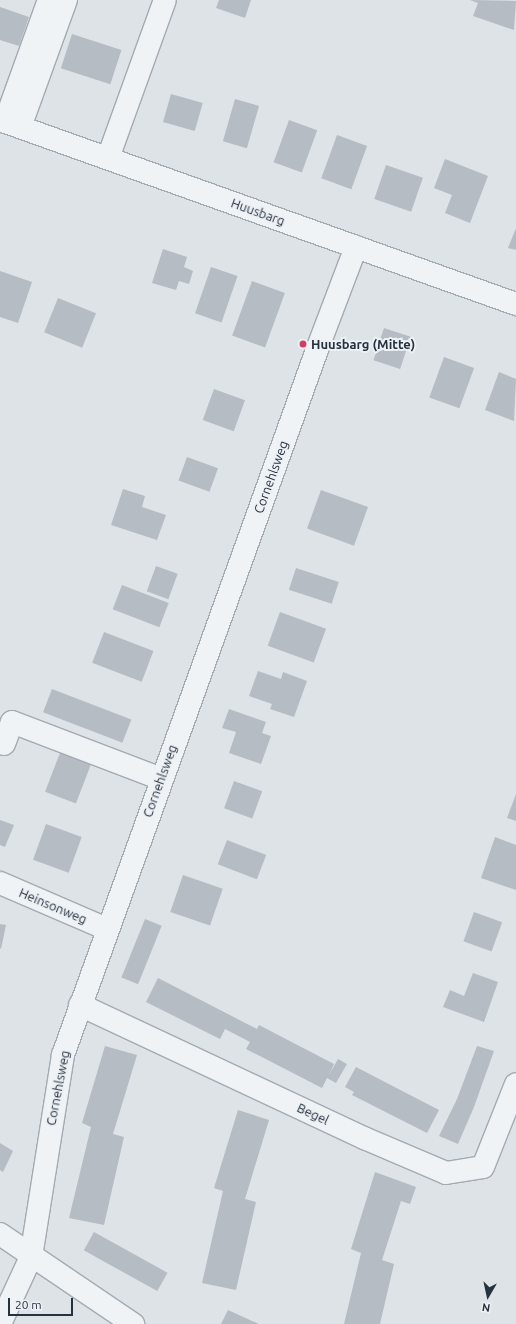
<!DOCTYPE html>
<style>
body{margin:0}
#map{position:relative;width:516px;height:1324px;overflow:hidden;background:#dee3e8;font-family:Ubuntu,sans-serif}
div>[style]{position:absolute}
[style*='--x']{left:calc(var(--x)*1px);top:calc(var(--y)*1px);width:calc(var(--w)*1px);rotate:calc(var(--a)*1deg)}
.building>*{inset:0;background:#b5bcc4;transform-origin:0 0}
.roads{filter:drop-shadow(1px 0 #a3aab2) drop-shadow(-1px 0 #a3aab2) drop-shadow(0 1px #a3aab2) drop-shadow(0 -1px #a3aab2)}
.minor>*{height:22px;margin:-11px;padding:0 11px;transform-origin:11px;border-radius:11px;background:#f0f3f6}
.dots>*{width:11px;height:11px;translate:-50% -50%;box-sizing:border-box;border:2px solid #edf1f5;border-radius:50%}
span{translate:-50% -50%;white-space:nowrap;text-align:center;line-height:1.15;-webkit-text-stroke:4px #edf1f5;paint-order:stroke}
.street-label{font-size:13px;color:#27323f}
.poi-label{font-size:13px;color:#27323f;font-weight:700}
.left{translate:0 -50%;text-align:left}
.north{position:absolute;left:468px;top:1276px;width:40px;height:40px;-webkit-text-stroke:3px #edf1f5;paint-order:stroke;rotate:189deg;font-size:11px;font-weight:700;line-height:16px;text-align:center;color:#27323f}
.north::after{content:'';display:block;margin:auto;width:14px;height:18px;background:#27323f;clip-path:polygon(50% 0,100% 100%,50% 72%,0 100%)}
.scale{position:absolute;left:8px;top:1298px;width:65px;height:18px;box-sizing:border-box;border:2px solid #27323f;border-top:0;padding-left:5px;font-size:12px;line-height:14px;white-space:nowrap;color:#27323f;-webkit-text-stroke:3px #edf1f5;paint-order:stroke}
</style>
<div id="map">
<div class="building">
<div style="clip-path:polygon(219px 0,251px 0,245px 18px,216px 8px)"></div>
<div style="clip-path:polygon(470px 0,516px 1px,514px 30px,473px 16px,478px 3px)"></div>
<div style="clip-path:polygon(0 7px,29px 17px,19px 46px,0 40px)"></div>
<div style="left:72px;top:34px;width:52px;height:36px;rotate:18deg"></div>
<div style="left:171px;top:94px;width:33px;height:29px;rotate:16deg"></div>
<div style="left:235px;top:99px;width:25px;height:44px;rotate:16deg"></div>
<div style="left:289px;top:120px;width:30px;height:45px;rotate:20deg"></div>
<div style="left:337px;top:135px;width:32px;height:46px;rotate:20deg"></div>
<div style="clip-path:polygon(445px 159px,488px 176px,470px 223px,445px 213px,452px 195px,434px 188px)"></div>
<div style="left:386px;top:165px;width:39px;height:36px;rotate:19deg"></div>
<div style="clip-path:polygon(516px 228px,516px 250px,508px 248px)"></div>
<div style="clip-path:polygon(163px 249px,187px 257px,184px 267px,193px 271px,189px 284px,179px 281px,176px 290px,152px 283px)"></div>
<div style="left:211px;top:267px;width:28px;height:49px;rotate:19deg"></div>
<div style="clip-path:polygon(0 271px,32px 282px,18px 323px,0 317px)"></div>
<div style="left:252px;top:281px;width:35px;height:58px;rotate:20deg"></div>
<div style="left:58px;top:298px;width:41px;height:37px;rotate:22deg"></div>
<div style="left:384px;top:328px;width:28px;height:34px;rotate:18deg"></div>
<div style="left:444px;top:357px;width:32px;height:43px;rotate:20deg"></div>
<div style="clip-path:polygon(499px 372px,516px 379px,514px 421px,485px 410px)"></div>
<div style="left:214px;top:389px;width:33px;height:33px;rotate:20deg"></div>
<div style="left:187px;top:457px;width:33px;height:25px;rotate:20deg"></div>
<div style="clip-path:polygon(123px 489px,145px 496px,142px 507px,166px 515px,157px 540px,111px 525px)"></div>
<div style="left:321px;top:490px;width:50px;height:41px;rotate:20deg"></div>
<div style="left:156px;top:566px;width:23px;height:27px;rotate:20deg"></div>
<div style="left:296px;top:568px;width:45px;height:23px;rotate:18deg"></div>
<div style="left:122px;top:585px;width:50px;height:26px;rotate:21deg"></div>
<div style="left:280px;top:612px;width:49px;height:36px;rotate:20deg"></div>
<div style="left:104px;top:632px;width:53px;height:33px;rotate:21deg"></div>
<div style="clip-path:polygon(258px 671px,281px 679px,283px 672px,307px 681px,294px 717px,270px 709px,272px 704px,249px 696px)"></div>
<div style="left:52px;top:689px;width:85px;height:25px;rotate:21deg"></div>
<div style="clip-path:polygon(229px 709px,266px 722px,262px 733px,271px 736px,261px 764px,229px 753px,236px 732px,222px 728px)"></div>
<div style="left:63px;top:745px;width:33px;height:50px;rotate:21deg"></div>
<div style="left:234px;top:781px;width:30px;height:29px;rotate:20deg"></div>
<div style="clip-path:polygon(516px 794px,516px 821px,507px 818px)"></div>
<div style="clip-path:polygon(0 820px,14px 825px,5px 847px,0 845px)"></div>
<div style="left:46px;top:824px;width:38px;height:38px;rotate:20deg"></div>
<div style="clip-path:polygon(495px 837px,516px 845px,516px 890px,481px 878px)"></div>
<div style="left:227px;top:840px;width:42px;height:26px;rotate:21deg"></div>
<div style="left:183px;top:875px;width:42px;height:39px;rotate:19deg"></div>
<div style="left:474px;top:912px;width:30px;height:31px;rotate:20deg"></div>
<div style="left:145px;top:919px;width:18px;height:63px;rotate:22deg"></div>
<div style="clip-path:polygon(0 924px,6px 925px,1px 949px,0 948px)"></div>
<div style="clip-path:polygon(473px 973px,498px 982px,484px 1022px,443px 1007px,450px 990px,464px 996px)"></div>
<div style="clip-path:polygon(158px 978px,257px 1029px,259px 1025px,334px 1064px,329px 1075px,338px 1059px,347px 1064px,336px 1083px,327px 1078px,322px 1088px,246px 1049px,250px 1042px,225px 1029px,220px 1039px,146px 1002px)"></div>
<div style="clip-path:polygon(105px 1046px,137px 1055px,113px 1134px,124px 1137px,104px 1225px,69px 1218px,91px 1127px,82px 1123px)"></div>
<div style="clip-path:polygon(477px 1046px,494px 1051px,474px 1107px,458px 1144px,439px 1136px,457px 1099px)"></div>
<div style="clip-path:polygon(356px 1067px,439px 1110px,427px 1133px,352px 1095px,354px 1092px,345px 1087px)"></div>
<div style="clip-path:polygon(238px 1110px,269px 1120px,245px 1199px,256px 1202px,236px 1290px,202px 1283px,223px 1191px,214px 1188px)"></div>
<div style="clip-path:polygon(0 1143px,13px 1151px,3px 1172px,0 1170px)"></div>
<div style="clip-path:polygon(375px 1172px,416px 1187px,410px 1204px,401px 1201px,382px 1260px,394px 1264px,380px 1324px,344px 1324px,361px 1253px,351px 1249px)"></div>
<div style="left:94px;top:1232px;width:84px;height:21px;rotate:29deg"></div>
<div style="clip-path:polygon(228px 1310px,259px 1324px,221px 1324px)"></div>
</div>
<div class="roads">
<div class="minor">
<div style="--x:0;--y:120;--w:548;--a:19.63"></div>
<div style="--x:5;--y:122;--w:130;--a:-70.2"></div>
<div style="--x:20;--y:127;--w:135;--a:-70.1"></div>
<div style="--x:108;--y:158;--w:168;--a:-70.2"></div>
<div style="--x:4;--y:744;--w:23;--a:-70"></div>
<div style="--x:12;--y:722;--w:160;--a:20.9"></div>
<div style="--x:0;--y:883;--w:116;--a:23.3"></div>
<div style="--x:80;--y:1005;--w:314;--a:25.1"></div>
<div style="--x:364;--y:1138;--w:89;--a:23.1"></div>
<div style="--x:446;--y:1173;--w:37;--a:-9"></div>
<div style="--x:483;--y:1167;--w:89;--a:-68.3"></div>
<div style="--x:0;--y:1234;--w:161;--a:34.1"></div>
<div style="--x:0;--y:1324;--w:74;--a:-65.2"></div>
<div style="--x:31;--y:1257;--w:205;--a:-81"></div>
<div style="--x:63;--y:1055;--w:753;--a:-70.19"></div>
<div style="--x:318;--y:347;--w:107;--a:-69.2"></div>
</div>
</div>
<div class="dots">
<div style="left:303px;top:344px;background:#cf4064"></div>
</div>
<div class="street-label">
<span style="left:258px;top:212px;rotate:20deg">Huusbarg</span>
<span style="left:271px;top:477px;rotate:-70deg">Cornehlsweg</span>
<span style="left:160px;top:781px;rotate:-70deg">Cornehlsweg</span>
<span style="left:53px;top:906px;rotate:23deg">Heinsonweg</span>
<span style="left:58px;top:1088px;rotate:-79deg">Cornehlsweg</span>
<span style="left:313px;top:1114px;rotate:25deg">Begel</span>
</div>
<div class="poi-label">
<span class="left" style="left:311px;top:344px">Huusbarg (Mitte)</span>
</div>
<div class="north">N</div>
<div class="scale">20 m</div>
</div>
